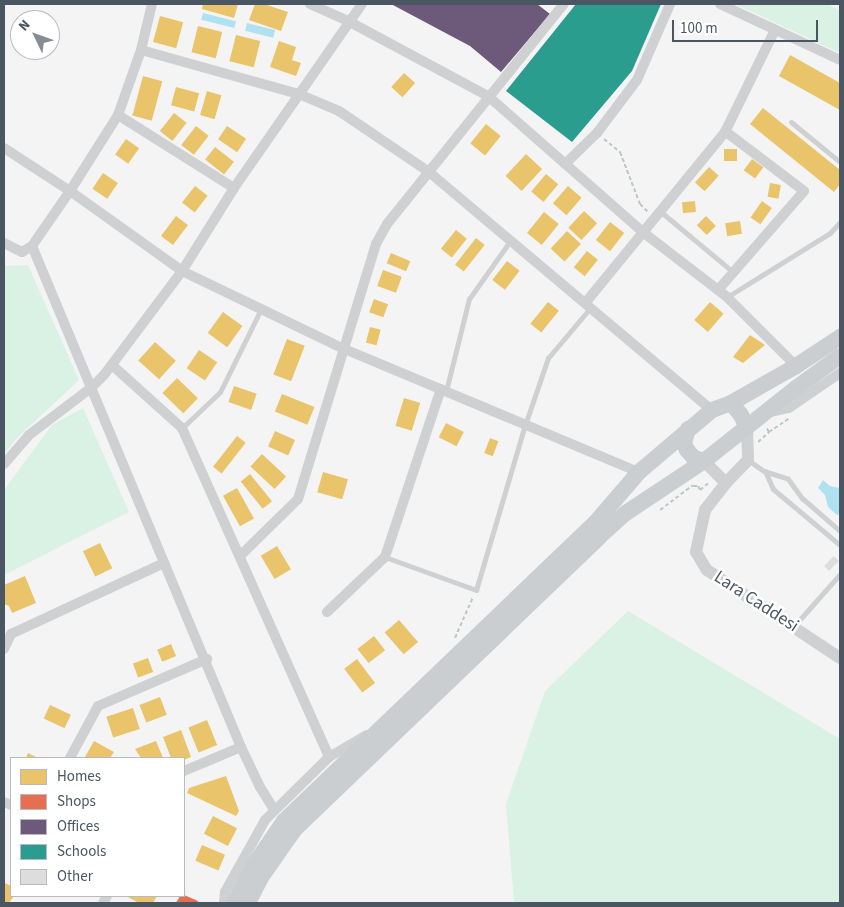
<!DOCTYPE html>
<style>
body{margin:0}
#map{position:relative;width:844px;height:907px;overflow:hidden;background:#f4f4f4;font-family:"Source Sans 3",sans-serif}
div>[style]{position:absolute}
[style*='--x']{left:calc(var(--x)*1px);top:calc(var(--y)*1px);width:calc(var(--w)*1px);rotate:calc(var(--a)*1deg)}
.green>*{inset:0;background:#d9f2e3}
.water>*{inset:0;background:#aee2f0;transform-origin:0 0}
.homes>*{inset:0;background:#e9c46a;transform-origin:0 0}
.shops>*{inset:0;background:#e76f51}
.offices>*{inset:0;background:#6d597a}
.schools>*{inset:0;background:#2a9d8f}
.building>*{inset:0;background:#ddddde;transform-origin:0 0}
.path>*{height:2px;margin-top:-1px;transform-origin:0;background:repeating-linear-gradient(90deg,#bcc7c4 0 4px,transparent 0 6.5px)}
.service>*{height:5px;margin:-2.5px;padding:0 2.5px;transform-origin:2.5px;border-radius:2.5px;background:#ced0d2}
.minor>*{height:10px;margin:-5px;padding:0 5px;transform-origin:5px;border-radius:5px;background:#ced0d2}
.tertiary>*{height:12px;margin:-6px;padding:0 6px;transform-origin:6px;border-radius:6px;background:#ced0d2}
.primary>*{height:16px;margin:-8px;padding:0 8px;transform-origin:8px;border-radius:8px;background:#caced1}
span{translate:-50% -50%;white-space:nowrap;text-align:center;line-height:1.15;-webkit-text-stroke:5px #fff;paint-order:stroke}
.street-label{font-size:18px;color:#4a5661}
.frame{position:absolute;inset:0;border:5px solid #4a5661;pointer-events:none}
.legend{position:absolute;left:10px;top:757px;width:175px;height:140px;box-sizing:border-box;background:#fff;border:1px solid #b7bbc0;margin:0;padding:6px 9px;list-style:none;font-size:15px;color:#4a5661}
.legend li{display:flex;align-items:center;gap:10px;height:25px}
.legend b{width:25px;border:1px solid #b7bbc0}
.north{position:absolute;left:10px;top:10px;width:50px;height:50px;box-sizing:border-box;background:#fff;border:1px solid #b7bbc0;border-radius:50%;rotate:312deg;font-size:14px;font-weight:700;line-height:20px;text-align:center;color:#4a5661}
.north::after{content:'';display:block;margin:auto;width:18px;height:22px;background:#868d94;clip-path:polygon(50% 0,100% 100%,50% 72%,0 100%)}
.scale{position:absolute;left:672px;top:20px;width:146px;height:22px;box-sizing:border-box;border:2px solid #4a5661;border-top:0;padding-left:6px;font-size:15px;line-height:18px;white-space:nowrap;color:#4a5661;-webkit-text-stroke:4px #fff;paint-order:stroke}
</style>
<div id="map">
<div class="green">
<div style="clip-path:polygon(735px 4px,828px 4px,840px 11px,840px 53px)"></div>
<div style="clip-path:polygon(28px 265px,79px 380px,18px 437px,4px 454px,4px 266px)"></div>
<div style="clip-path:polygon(83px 408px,129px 512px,4px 575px,4px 490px,52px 425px)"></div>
<div style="clip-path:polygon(628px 611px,840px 739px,840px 903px,514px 903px,506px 804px,545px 691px)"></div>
</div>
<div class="water">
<div style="left:203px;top:13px;width:34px;height:7px;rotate:14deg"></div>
<div style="left:247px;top:23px;width:29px;height:8px;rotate:14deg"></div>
<div style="clip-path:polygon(823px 480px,830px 486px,839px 488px,840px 482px,840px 514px,837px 515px,828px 507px,825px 495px,818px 488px)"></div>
</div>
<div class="homes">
<div style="clip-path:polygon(203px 4px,238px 4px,234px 18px,202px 9px)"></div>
<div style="clip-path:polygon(255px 4px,264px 4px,288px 12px,281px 31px,249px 20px)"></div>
<div style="clip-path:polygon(409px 4px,426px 4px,419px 12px)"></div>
<div style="clip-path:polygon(438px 4px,457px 4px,441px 24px,429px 14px)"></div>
<div style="clip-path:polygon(488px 4px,528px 4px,534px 8px,519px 27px)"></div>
<div style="clip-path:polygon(478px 12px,511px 38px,495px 58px,468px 37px,471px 33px,465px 29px)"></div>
<div style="left:160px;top:16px;width:24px;height:27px;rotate:15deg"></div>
<div style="left:198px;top:26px;width:25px;height:27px;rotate:14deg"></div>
<div style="left:236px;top:35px;width:25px;height:27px;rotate:14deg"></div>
<div style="clip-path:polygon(279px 41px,296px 47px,292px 60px,301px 63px,296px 76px,270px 67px)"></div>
<div style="clip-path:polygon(790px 55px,840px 83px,840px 110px,779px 76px)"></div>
<div style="left:404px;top:73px;width:15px;height:19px;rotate:42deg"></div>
<div style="left:143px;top:76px;width:20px;height:41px;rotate:15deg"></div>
<div style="left:176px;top:87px;width:24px;height:19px;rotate:15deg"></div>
<div style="left:207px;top:91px;width:15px;height:25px;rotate:16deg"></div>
<div style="clip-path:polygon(763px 108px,840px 170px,840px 184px,834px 192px,750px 124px)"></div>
<div style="left:174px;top:113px;width:16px;height:23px;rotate:38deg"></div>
<div style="left:486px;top:124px;width:19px;height:25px;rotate:39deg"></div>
<div style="left:196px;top:126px;width:16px;height:24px;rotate:38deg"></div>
<div style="left:227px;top:126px;width:23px;height:16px;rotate:34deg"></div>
<div style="left:126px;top:139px;width:16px;height:19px;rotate:35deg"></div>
<div style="left:215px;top:147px;width:24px;height:16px;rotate:38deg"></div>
<div style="left:737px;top:149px;width:12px;height:13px;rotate:90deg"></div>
<div style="left:526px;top:154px;width:22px;height:30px;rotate:43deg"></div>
<div style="left:752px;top:159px;width:14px;height:14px;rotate:36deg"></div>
<div style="left:709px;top:167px;width:13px;height:21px;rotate:42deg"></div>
<div style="left:103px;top:173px;width:18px;height:19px;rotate:34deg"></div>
<div style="left:546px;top:174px;width:16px;height:23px;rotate:40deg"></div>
<div style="left:770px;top:183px;width:11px;height:14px;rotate:10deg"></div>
<div style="left:195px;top:186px;width:16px;height:21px;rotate:38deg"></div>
<div style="left:568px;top:186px;width:18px;height:23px;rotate:41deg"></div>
<div style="left:695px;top:201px;width:11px;height:13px;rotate:85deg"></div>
<div style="left:762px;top:201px;width:12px;height:20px;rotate:35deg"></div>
<div style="left:584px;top:211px;width:18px;height:23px;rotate:43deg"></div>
<div style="left:544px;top:212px;width:19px;height:27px;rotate:39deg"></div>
<div style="left:176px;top:216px;width:15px;height:25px;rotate:37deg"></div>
<div style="left:706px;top:216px;width:14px;height:13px;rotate:45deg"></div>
<div style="left:740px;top:221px;width:13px;height:15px;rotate:81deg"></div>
<div style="left:610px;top:222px;width:18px;height:23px;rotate:38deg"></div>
<div style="left:456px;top:230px;width:14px;height:24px;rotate:39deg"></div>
<div style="left:567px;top:231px;width:19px;height:24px;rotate:43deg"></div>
<div style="left:476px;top:238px;width:11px;height:34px;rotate:38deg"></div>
<div style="left:587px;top:251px;width:14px;height:21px;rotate:39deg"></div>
<div style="left:391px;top:253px;width:21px;height:11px;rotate:23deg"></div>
<div style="left:507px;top:261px;width:16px;height:24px;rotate:38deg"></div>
<div style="left:383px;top:270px;width:20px;height:17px;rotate:20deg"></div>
<div style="left:374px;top:299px;width:15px;height:14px;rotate:20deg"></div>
<div style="left:548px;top:302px;width:14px;height:28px;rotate:39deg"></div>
<div style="left:710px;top:302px;width:18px;height:24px;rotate:41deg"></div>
<div style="left:223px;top:312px;width:24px;height:26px;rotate:36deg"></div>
<div style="left:370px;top:327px;width:11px;height:16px;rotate:15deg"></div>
<div style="clip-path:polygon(750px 335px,765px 345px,743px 363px,733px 357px)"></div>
<div style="left:287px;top:339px;width:19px;height:38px;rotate:21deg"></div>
<div style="left:155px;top:342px;width:28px;height:25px;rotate:42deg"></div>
<div style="left:199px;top:350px;width:22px;height:22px;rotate:34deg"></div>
<div style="left:177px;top:378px;width:29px;height:21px;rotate:44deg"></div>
<div style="left:234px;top:386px;width:24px;height:17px;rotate:19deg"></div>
<div style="left:282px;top:394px;width:35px;height:19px;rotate:22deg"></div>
<div style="left:404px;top:398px;width:17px;height:29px;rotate:17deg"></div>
<div style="left:446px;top:423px;width:20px;height:16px;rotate:27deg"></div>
<div style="left:275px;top:431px;width:22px;height:17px;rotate:24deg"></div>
<div style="left:237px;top:436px;width:11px;height:39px;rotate:38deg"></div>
<div style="left:490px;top:438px;width:9px;height:16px;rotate:21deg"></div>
<div style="left:262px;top:454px;width:33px;height:17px;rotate:43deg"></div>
<div style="left:323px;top:472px;width:26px;height:21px;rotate:16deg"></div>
<div style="left:250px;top:474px;width:35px;height:12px;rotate:51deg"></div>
<div style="left:237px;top:488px;width:35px;height:16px;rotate:61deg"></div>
<div style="left:100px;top:543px;width:28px;height:19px;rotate:64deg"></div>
<div style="left:277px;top:546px;width:27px;height:19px;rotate:59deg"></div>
<div style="clip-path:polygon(25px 576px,36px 603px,12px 613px,9px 606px,4px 604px,4px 585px)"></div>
<div style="left:399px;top:620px;width:29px;height:19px;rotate:49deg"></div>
<div style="left:374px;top:636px;width:18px;height:21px;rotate:52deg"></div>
<div style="left:171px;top:644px;width:13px;height:15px;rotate:67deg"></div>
<div style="left:148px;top:658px;width:15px;height:16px;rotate:70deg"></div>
<div style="left:357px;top:659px;width:30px;height:16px;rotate:53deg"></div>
<div style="left:160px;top:697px;width:19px;height:22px;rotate:69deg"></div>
<div style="left:50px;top:705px;width:23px;height:15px;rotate:25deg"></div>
<div style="left:133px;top:708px;width:22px;height:28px;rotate:72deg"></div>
<div style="left:207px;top:720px;width:27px;height:20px;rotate:68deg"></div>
<div style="clip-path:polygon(181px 730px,191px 757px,184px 760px,184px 758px,171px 758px,163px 737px)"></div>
<div style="clip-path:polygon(94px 741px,114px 752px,110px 758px,85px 757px)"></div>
<div style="clip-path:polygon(156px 741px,163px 758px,141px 758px,135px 749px)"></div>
<div style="clip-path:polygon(28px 753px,38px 758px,26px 758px)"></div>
<div style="clip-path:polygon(226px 776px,239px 811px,236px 816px,187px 793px,189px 788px)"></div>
<div style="left:213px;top:816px;width:27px;height:20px;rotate:27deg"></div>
<div style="left:202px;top:845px;width:25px;height:17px;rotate:23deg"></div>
<div style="clip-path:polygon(5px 883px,11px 886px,11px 896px,14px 896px,9px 903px,4px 903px)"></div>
<div style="clip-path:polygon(126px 896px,157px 896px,153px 903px,139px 903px)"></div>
</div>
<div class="shops">
<div style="clip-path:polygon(184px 895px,198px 901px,197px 903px,176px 903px,180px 896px)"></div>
</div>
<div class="offices">
<div style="clip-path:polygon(391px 4px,537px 4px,550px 14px,501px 72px,470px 46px)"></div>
</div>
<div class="schools">
<div style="clip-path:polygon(576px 4px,661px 4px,632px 71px,572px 142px,506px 91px)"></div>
</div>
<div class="building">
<div style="left:834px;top:556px;width:7px;height:14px;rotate:45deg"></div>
</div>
<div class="path">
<div style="--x:604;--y:139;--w:21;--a:39"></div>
<div style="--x:620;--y:152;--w:56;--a:69"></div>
<div style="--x:640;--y:204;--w:11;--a:45"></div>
<div style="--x:769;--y:432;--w:25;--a:-34"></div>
<div style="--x:758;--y:442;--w:15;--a:-42"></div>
<div style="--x:769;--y:432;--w:6;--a:-121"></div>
<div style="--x:693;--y:486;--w:5;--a:0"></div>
<div style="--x:698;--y:486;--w:4;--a:63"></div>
<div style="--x:700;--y:490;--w:13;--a:-39"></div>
<div style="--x:660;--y:510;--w:41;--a:-37.1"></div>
<div style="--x:455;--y:638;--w:45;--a:-66.3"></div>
</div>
<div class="service">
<div style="--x:791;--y:122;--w:63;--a:39.2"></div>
<div style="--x:661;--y:212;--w:94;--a:39.8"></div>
<div style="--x:727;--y:297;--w:121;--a:-31.9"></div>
<div style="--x:830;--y:233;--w:15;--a:-48"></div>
<div style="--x:446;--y:391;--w:95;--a:-76"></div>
<div style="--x:469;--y:299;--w:71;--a:-54.7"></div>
<div style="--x:182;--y:428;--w:52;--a:-43.5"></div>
<div style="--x:220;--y:392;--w:93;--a:-63.7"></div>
<div style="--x:748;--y:460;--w:19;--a:35"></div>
<div style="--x:764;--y:471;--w:25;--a:18"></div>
<div style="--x:788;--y:479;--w:24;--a:54"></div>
<div style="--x:802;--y:498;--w:50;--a:41"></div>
<div style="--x:765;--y:471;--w:20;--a:66"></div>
<div style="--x:773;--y:489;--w:87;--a:39.9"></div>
<div style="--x:385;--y:557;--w:97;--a:19.9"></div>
<div style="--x:476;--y:590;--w:172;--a:-73.5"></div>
<div style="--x:525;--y:425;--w:71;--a:-71.1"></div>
<div style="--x:548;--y:358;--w:67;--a:-49.9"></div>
<div style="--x:794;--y:626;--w:69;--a:-48.5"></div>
</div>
<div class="minor">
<div style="--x:310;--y:4;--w:42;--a:24.1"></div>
<div style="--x:348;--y:21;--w:159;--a:28.2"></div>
<div style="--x:488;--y:96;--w:208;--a:41.3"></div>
<div style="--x:644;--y:233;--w:105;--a:37.6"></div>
<div style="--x:727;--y:297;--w:98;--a:45"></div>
<div style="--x:720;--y:4;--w:132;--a:25"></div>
<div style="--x:141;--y:50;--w:164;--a:15.6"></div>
<div style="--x:299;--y:94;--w:43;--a:23"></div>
<div style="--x:339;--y:111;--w:109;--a:34.1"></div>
<div style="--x:429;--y:172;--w:370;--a:40.1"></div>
<div style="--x:118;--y:115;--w:137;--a:32.2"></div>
<div style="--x:4;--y:148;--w:79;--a:33.1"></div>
<div style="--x:70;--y:191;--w:138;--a:35.5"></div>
<div style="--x:182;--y:271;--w:178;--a:25.7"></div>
<div style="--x:342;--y:348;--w:322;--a:22.7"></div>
<div style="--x:565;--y:164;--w:45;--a:-44.1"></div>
<div style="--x:597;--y:133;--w:66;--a:-53"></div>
<div style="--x:637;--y:80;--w:83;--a:-66.5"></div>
<div style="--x:4;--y:243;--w:20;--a:27"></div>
<div style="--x:22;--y:252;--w:12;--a:-31"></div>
<div style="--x:32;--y:246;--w:67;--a:-55.4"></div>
<div style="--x:70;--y:191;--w:90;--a:-57.7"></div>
<div style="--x:118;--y:115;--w:69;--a:-70.5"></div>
<div style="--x:141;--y:50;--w:47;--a:-76.6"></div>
<div style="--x:32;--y:246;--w:543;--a:67.36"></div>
<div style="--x:241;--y:747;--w:44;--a:64.6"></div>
<div style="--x:260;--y:787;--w:26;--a:58"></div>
<div style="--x:718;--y:290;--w:131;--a:-49"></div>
<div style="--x:804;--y:191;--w:99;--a:-142.8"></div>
<div style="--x:586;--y:302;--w:220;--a:-50.7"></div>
<div style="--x:725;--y:132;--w:114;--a:-63.9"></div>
<div style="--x:112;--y:365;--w:94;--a:42"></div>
<div style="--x:182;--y:428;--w:360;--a:65.9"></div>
<div style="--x:771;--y:412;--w:18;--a:-13"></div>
<div style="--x:789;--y:408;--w:62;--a:-34.5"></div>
<div style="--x:4;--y:464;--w:38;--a:-49"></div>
<div style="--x:29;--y:435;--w:78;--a:-37.2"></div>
<div style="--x:91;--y:388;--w:18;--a:-45"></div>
<div style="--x:104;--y:375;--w:130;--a:-53.1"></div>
<div style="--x:182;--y:271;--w:98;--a:-57.9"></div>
<div style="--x:234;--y:188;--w:224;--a:-55.2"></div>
<div style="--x:240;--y:556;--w:81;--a:-44.5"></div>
<div style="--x:298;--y:499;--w:267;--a:-73"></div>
<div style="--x:376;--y:244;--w:23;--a:-61"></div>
<div style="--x:387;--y:224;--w:282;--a:-51.2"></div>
<div style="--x:327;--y:612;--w:80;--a:-43.5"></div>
<div style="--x:385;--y:557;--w:177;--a:-71.6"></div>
<div style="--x:4;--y:649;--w:17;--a:-65"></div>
<div style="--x:11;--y:634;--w:169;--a:-24.9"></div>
<div style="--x:70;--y:758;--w:59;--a:-61.7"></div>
<div style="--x:98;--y:706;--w:119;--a:-23.3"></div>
<div style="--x:184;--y:771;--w:62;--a:-22.8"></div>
<div style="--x:4;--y:802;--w:8;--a:23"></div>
<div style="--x:103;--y:903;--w:8;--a:-60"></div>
<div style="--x:224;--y:903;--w:11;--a:-85"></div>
<div style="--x:225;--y:892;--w:82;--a:-60.9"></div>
<div style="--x:265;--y:820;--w:90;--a:-44.5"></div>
<div style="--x:329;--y:757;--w:44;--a:-30.1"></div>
</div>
<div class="tertiary">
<div style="--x:747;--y:428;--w:32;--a:88"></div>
<div style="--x:748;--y:460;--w:32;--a:134"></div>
<div style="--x:726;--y:483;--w:34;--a:128"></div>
<div style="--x:705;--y:510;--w:43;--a:102.1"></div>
<div style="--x:696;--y:552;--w:21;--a:59"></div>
<div style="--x:707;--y:570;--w:159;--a:33.5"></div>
<div style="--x:704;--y:461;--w:31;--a:45"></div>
</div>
<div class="primary">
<div style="--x:731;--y:403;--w:16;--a:50"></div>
<div style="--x:741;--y:415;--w:14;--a:65"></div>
<div style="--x:688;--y:429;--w:15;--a:106"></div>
<div style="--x:684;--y:443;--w:8;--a:67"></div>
<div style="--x:687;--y:450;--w:11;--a:49"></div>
<div style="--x:694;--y:458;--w:10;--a:17"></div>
<div style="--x:234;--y:903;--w:43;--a:-62.2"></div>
<div style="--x:254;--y:865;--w:53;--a:-55.7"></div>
<div style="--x:284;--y:821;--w:431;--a:-43.8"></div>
<div style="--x:595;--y:523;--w:67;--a:-49.2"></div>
<div style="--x:639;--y:472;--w:96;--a:-40.3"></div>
<div style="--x:712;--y:410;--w:20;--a:-20"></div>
<div style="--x:731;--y:403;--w:75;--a:-29.6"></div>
<div style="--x:796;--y:366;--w:53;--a:-33.4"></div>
<div style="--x:248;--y:903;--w:27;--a:-63"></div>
<div style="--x:260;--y:879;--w:61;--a:-55"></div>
<div style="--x:295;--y:829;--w:422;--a:-43.8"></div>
<div style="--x:599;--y:537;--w:36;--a:-42"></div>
<div style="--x:626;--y:513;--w:94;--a:-33.7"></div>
<div style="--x:704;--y:461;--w:117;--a:-38.4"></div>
<div style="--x:796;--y:388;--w:54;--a:-36"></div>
</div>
<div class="street-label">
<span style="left:756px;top:602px;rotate:33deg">Lara Caddesi</span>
</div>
<div class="frame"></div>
<ul class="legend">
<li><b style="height:14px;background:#e9c46a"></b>Homes</li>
<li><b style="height:14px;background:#e76f51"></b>Shops</li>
<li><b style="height:14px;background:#6d597a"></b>Offices</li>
<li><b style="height:14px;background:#2a9d8f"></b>Schools</li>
<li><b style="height:14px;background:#ddddde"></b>Other</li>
</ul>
<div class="north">N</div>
<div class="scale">100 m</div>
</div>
